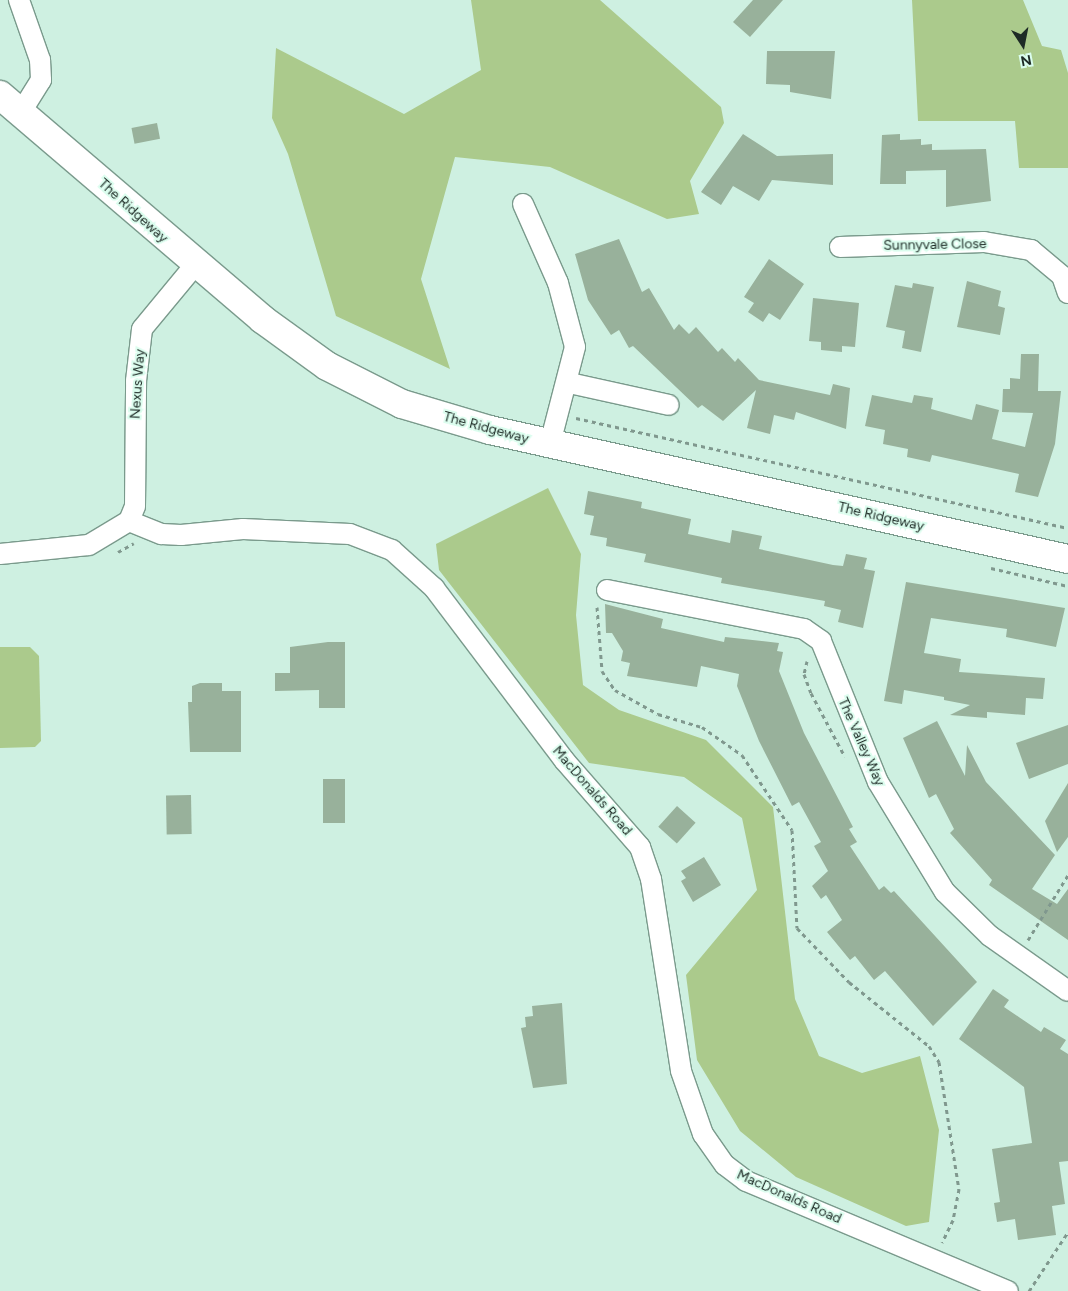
<!DOCTYPE html>
<style>
body{margin:0}
#map{position:relative;width:1068px;height:1291px;overflow:hidden;background:#cef0e1;font-family:Figtree,sans-serif}
div>[style]{position:absolute}
[style*='--x']{left:calc(var(--x)*1px);top:calc(var(--y)*1px);width:calc(var(--w)*1px);rotate:calc(var(--a)*1deg)}
.green>*{inset:0;background:#abca8c}
.building>*{inset:0;background:#98b19b;transform-origin:0 0}
.path>*{height:3px;margin-top:-1.5px;transform-origin:0;background:repeating-linear-gradient(90deg,#80988e 0 4px,transparent 0 8px)}
.roads{filter:drop-shadow(1px 0 #7a9a8c) drop-shadow(-1px 0 #7a9a8c) drop-shadow(0 1px #7a9a8c) drop-shadow(0 -1px #7a9a8c)}
.street>*{height:20px;margin:-10px;padding:0 10px;transform-origin:10px;border-radius:10px;background:#fff}
.secondary>*{height:28px;margin:-14px;padding:0 14px;transform-origin:14px;border-radius:14px;background:#fff}
span{translate:-50% -50%;white-space:nowrap;text-align:center;line-height:1.15;-webkit-text-stroke:4px #dbfdee;paint-order:stroke}
.street-label{font-size:14px;color:#1e2b26}
.north{position:absolute;left:998px;top:20px;width:50px;height:50px;-webkit-text-stroke:4px #dbfdee;paint-order:stroke;rotate:169deg;font-size:14px;font-weight:700;line-height:20px;text-align:center;color:#1e2b26}
.north::after{content:'';display:block;margin:auto;width:18px;height:22px;background:#1e2b26;clip-path:polygon(50% 0,100% 100%,50% 72%,0 100%)}
</style>
<div id="map">
<div class="green">
<div style="clip-path:polygon(471px 0,600px 0,721px 107px,724px 123px,690px 181px,699px 214px,667px 219px,550px 167px,455px 157px,421px 279px,450px 369px,336px 316px,288px 154px,272px 118px,276px 48px,404px 114px,481px 70px)"></div>
<div style="clip-path:polygon(912px 0,1023px 0,1042px 46px,1061px 50px,1068px 73px,1068px 168px,1019px 168px,1015px 121px,918px 121px)"></div>
<div style="clip-path:polygon(548px 488px,581px 554px,576px 615px,583px 685px,619px 710px,706px 740px,773px 807px,795px 999px,819px 1056px,862px 1073px,920px 1056px,939px 1130px,929px 1222px,906px 1226px,796px 1177px,740px 1131px,697px 1060px,686px 975px,757px 890px,742px 818px,684px 777px,589px 763px,439px 570px,436px 544px)"></div>
<div style="clip-path:polygon(0 647px,30px 647px,39px 656px,41px 741px,35px 747px,0 748px)"></div>
</div>
<div class="building">
<div style="clip-path:polygon(753px 0,783px 0,750px 37px,733px 22px)"></div>
<div style="clip-path:polygon(767px 51px,835px 51px,831px 99px,790px 92px,790px 85px,766px 84px)"></div>
<div style="left:157px;top:123px;width:16px;height:26px;rotate:79deg"></div>
<div style="clip-path:polygon(743px 134px,777px 156px,833px 154px,833px 185px,772px 180px,759px 201px,733px 186px,721px 205px,701px 192px)"></div>
<div style="clip-path:polygon(900px 134px,900px 140px,921px 139px,921px 145px,932px 144px,932px 150px,986px 149px,991px 201px,946px 207px,946px 170px,906px 171px,906px 184px,880px 184px,882px 135px)"></div>
<div style="clip-path:polygon(619px 239px,642px 292px,649px 288px,674px 330px,679px 324px,689px 334px,696px 327px,718px 352px,722px 348px,735px 362px,738px 358px,759px 380px,830px 395px,833px 384px,850px 388px,846px 429px,796px 412px,794px 420px,774px 415px,770px 434px,747px 428px,756px 390px,723px 421px,702px 405px,698px 408px,633px 346px,629px 348px,619px 330px,611px 335px,588px 300px,575px 254px)"></div>
<div style="clip-path:polygon(769px 259px,804px 284px,780px 320px,769px 313px,763px 322px,748px 312px,754px 303px,744px 297px)"></div>
<div style="clip-path:polygon(967px 281px,1001px 291px,998px 306px,1005px 308px,1000px 335px,957px 327px)"></div>
<div style="clip-path:polygon(913px 283px,934px 287px,921px 352px,902px 348px,905px 331px,886px 327px,895px 285px,912px 288px)"></div>
<div style="clip-path:polygon(813px 298px,859px 303px,855px 347px,842px 346px,842px 352px,821px 350px,821px 342px,809px 341px)"></div>
<div style="clip-path:polygon(1021px 354px,1039px 354px,1038px 391px,1061px 391px,1055px 444px,1038px 497px,1015px 492px,1019px 474px,932px 455px,930px 462px,907px 457px,908px 449px,883px 444px,885px 430px,865px 426px,872px 395px,912px 403px,914px 395px,933px 398px,931px 409px,972px 420px,976px 404px,999px 410px,992px 439px,1025px 447px,1033px 413px,1002px 412px,1003px 389px,1010px 389px,1010px 378px,1020px 379px)"></div>
<div style="clip-path:polygon(588px 491px,642px 502px,641px 508px,691px 519px,688px 534px,730px 543px,732px 530px,762px 536px,759px 549px,833px 565px,843px 566px,846px 554px,867px 558px,864px 569px,875px 571px,863px 628px,838px 622px,841px 610px,824px 606px,825px 601px,721px 583px,722px 578px,644px 562px,646px 554px,606px 546px,607px 538px,590px 535px,594px 516px,584px 514px)"></div>
<div style="clip-path:polygon(906px 582px,1065px 608px,1056px 647px,1006px 637px,1007px 629px,931px 618px,924px 653px,961px 659px,959px 672px,1045px 678px,1043px 699px,1026px 698px,1025px 715px,987px 712px,987px 718px,950px 715px,970px 705px,944px 700px,944px 697px,904px 690px,902px 704px,884px 701px)"></div>
<div style="clip-path:polygon(605px 604px,663px 619px,661px 628px,724px 642px,725px 637px,779px 643px,777px 651px,783px 652px,779px 671px,804px 733px,853px 827px,849px 829px,857px 842px,850px 846px,879px 890px,884px 886px,891px 893px,894px 891px,977px 982px,933px 1026px,885px 971px,874px 980px,855px 956px,850px 960px,827px 932px,842px 920px,826px 895px,821px 899px,812px 886px,828px 871px,814px 846px,821px 842px,799px 802px,792px 806px,759px 741px,737px 686px,739px 674px,701px 666px,697px 687px,627px 676px,630px 663px,621px 661px,623px 651px,612px 633px,606px 633px)"></div>
<div style="clip-path:polygon(328px 642px,345px 642px,345px 708px,319px 708px,319px 690px,275px 691px,275px 673px,290px 673px,290px 647px)"></div>
<div style="clip-path:polygon(200px 683px,222px 683px,222px 691px,241px 691px,241px 752px,190px 752px,188px 702px,192px 702px,192px 686px)"></div>
<div style="clip-path:polygon(937px 721px,965px 776px,967px 745px,986px 782px,1055px 855px,1032px 889px,1057px 904px,1068px 889px,1068px 940px,989px 885px,992px 880px,950px 833px,954px 829px,936px 794px,929px 798px,903px 738px)"></div>
<div style="clip-path:polygon(1068px 725px,1068px 764px,1029px 779px,1016px 743px)"></div>
<div style="left:323px;top:779px;width:22px;height:44px"></div>
<div style="clip-path:polygon(1068px 783px,1068px 837px,1057px 852px,1045px 821px)"></div>
<div style="left:191px;top:795px;width:39px;height:25px;rotate:89deg"></div>
<div style="left:677px;top:806px;width:25px;height:28px;rotate:42deg"></div>
<div style="clip-path:polygon(704px 857px,721px 885px,693px 902px,681px 881px,686px 878px,681px 871px)"></div>
<div style="clip-path:polygon(993px 989px,1009px 1000px,1004px 1007px,1041px 1032px,1044px 1027px,1066px 1040px,1060px 1049px,1068px 1054px,1068px 1161px,1059px 1162px,1065px 1204px,1052px 1206px,1056px 1235px,1018px 1240px,1015px 1219px,997px 1222px,994px 1203px,1000px 1202px,992px 1149px,1032px 1143px,1024px 1087px,959px 1039px)"></div>
<div style="clip-path:polygon(562px 1003px,567px 1084px,533px 1088px,521px 1028px,526px 1027px,525px 1017px,533px 1016px,532px 1006px)"></div>
</div>
<div class="path">
<div style="--x:576;--y:418;--w:504;--a:12.6"></div>
<div style="--x:118;--y:552;--w:18;--a:-29"></div>
<div style="--x:991;--y:568;--w:79;--a:13.2"></div>
<div style="--x:597;--y:607;--w:64;--a:85.5"></div>
<div style="--x:602;--y:671;--w:23;--a:56"></div>
<div style="--x:615;--y:690;--w:49;--a:29.2"></div>
<div style="--x:658;--y:714;--w:46;--a:16.5"></div>
<div style="--x:702;--y:727;--w:49;--a:35"></div>
<div style="--x:742;--y:755;--w:90;--a:56.3"></div>
<div style="--x:792;--y:830;--w:98;--a:87.1"></div>
<div style="--x:797;--y:928;--w:75;--a:46.1"></div>
<div style="--x:849;--y:982;--w:102;--a:38.7"></div>
<div style="--x:929;--y:1046;--w:19;--a:58"></div>
<div style="--x:939;--y:1062;--w:129;--a:81.1"></div>
<div style="--x:959;--y:1189;--w:32;--a:101"></div>
<div style="--x:953;--y:1220;--w:25;--a:116"></div>
<div style="--x:807;--y:661;--w:13;--a:103"></div>
<div style="--x:804;--y:674;--w:20;--a:70"></div>
<div style="--x:811;--y:693;--w:72;--a:62"></div>
<div style="--x:1028;--y:940;--w:76;--a:-58.4"></div>
<div style="--x:1029;--y:1291;--w:71;--a:-56.5"></div>
</div>
<div class="roads">
<div class="street">
<div style="--x:19;--y:0;--w:64;--a:70.7"></div>
<div style="--x:40;--y:60;--w:20;--a:87"></div>
<div style="--x:41;--y:80;--w:38;--a:122"></div>
<div style="--x:523;--y:204;--w:86;--a:66.1"></div>
<div style="--x:558;--y:283;--w:66;--a:75.1"></div>
<div style="--x:575;--y:347;--w:100;--a:104.5"></div>
<div style="--x:840;--y:247;--w:144;--a:-2"></div>
<div style="--x:984;--y:242;--w:48;--a:9.7"></div>
<div style="--x:1031;--y:250;--w:40;--a:40"></div>
<div style="--x:1062;--y:276;--w:18;--a:71"></div>
<div style="--x:569;--y:383;--w:102;--a:12.4"></div>
<div style="--x:129;--y:521;--w:35;--a:22"></div>
<div style="--x:162;--y:534;--w:19;--a:3"></div>
<div style="--x:181;--y:535;--w:62;--a:-5.5"></div>
<div style="--x:243;--y:529;--w:107;--a:2.7"></div>
<div style="--x:350;--y:534;--w:45;--a:20.9"></div>
<div style="--x:392;--y:550;--w:57;--a:42.1"></div>
<div style="--x:434;--y:588;--w:216;--a:52.9"></div>
<div style="--x:564;--y:760;--w:116;--a:48.9"></div>
<div style="--x:640;--y:847;--w:34;--a:71"></div>
<div style="--x:651;--y:879;--w:194;--a:81.1"></div>
<div style="--x:681;--y:1071;--w:67;--a:70.8"></div>
<div style="--x:703;--y:1134;--w:38;--a:55"></div>
<div style="--x:725;--y:1165;--w:26;--a:37"></div>
<div style="--x:746;--y:1181;--w:284;--a:22.8"></div>
<div style="--x:129;--y:521;--w:16;--a:-68"></div>
<div style="--x:135;--y:506;--w:125;--a:-89.5"></div>
<div style="--x:136;--y:381;--w:52;--a:-83.4"></div>
<div style="--x:142;--y:329;--w:83;--a:-50.4"></div>
<div style="--x:0;--y:554;--w:89;--a:-5.8"></div>
<div style="--x:89;--y:545;--w:47;--a:-31"></div>
<div style="--x:607;--y:590;--w:201;--a:11.2"></div>
<div style="--x:804;--y:629;--w:21;--a:35"></div>
<div style="--x:821;--y:641;--w:152;--a:68"></div>
<div style="--x:878;--y:782;--w:129;--a:58.7"></div>
<div style="--x:945;--y:892;--w:63;--a:44.4"></div>
<div style="--x:990;--y:936;--w:95;--a:35.2"></div>
</div>
<div class="secondary">
<div style="--x:0;--y:95;--w:345;--a:40.5"></div>
<div style="--x:262;--y:319;--w:80;--a:35.9"></div>
<div style="--x:327;--y:366;--w:84;--a:26.9"></div>
<div style="--x:402;--y:404;--w:92;--a:16.5"></div>
<div style="--x:490;--y:430;--w:592;--a:12.58"></div>
</div>
</div>
<div class="street-label">
<span style="left:133px;top:211px;rotate:42deg">The Ridgeway</span>
<span style="left:935px;top:245px;rotate:-1deg">Sunnyvale Close</span>
<span style="left:138px;top:384px;rotate:-86deg">Nexus Way</span>
<span style="left:486px;top:428px;rotate:15deg">The Ridgeway</span>
<span style="left:881px;top:517px;rotate:13deg">The Ridgeway</span>
<span style="left:861px;top:742px;rotate:66deg">The Valley Way</span>
<span style="left:592px;top:791px;rotate:49deg">MacDonalds Road</span>
<span style="left:789px;top:1197px;rotate:24deg">MacDonalds Road</span>
</div>
<div class="north">N</div>
</div>
